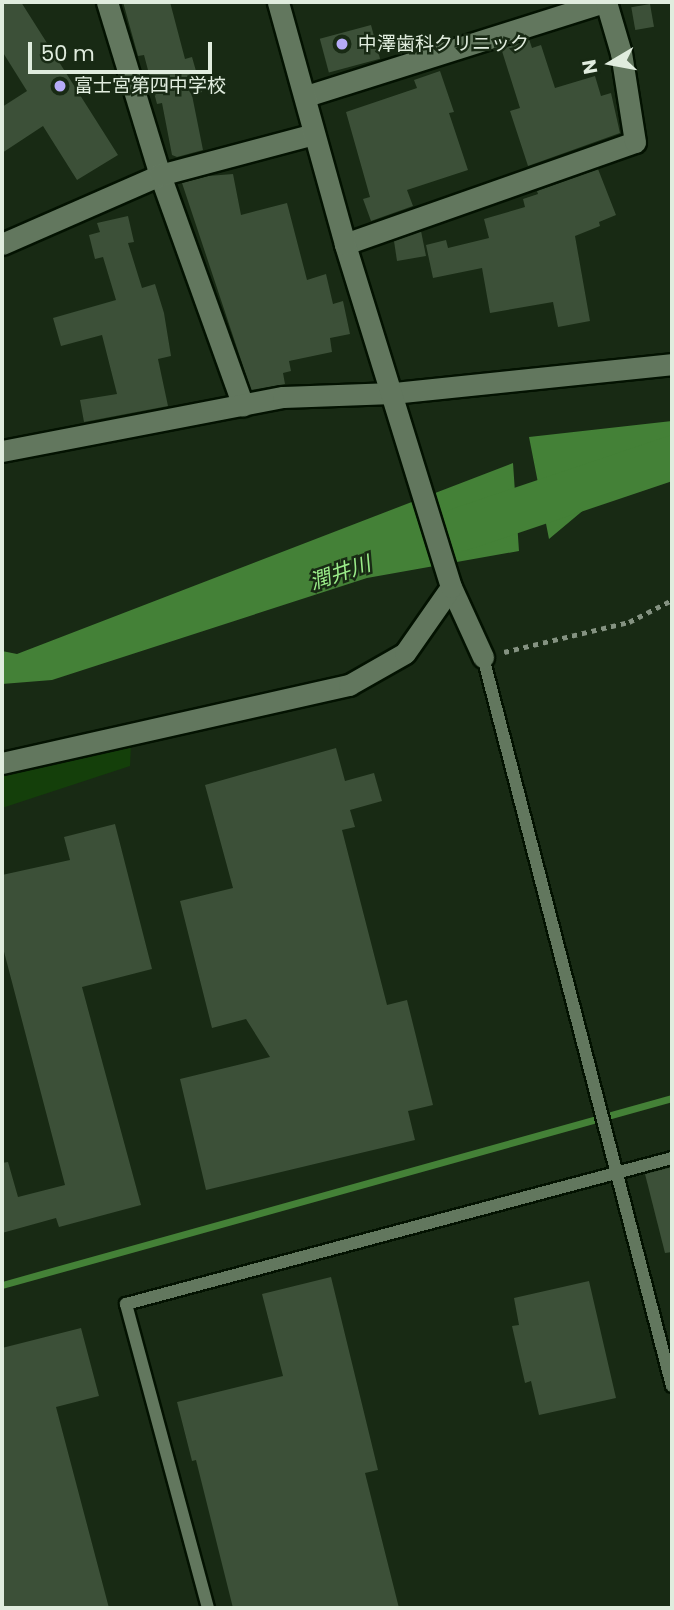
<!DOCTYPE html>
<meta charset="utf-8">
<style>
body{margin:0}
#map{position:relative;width:674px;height:1610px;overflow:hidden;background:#182a14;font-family:Poppins,"Noto Sans JP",sans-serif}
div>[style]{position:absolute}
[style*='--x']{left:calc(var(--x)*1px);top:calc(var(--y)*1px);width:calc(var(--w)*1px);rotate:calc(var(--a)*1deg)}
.green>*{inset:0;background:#143f0a}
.water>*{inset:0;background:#448137}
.stream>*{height:7px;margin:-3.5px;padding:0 3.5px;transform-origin:3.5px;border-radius:3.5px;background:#448137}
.river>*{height:44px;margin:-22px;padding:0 22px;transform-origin:22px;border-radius:22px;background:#448137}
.building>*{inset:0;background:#3c5038;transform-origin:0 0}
.path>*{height:4.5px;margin-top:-2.25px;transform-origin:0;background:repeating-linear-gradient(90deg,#849281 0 5px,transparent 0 10px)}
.roads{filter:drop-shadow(2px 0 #031201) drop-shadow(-2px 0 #031201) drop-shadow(0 2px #031201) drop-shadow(0 -2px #031201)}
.service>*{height:12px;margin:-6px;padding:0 6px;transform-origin:6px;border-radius:6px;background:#62775e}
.minor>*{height:21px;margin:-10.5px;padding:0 10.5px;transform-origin:10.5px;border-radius:10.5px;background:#62775e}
.tertiary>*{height:21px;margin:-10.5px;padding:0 10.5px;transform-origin:10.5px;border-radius:10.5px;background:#62775e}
.dots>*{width:19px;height:19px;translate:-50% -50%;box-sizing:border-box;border:4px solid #182a14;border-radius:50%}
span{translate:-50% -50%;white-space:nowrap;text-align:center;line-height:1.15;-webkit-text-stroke:5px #182a14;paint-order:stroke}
.poi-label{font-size:19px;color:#e0ecde}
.left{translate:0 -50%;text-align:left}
.water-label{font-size:21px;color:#9aec89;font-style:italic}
.frame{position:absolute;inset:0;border:4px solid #e0ecde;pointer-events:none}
.north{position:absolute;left:576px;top:28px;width:70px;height:70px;-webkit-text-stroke:5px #182a14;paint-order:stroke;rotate:260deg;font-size:19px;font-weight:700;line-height:28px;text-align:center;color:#e0ecde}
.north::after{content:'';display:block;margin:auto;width:24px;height:32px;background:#e0ecde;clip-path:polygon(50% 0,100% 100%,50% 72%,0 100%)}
.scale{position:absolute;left:28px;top:42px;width:184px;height:32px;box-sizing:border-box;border:4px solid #e0ecde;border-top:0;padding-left:9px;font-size:21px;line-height:24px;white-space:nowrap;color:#e0ecde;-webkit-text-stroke:5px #182a14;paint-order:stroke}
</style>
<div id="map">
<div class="green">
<div style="clip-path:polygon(131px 743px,130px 766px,2px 808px,2px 773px)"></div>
</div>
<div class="water">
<div style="clip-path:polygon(672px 421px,672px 467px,629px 472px,549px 539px,529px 437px)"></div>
<div style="clip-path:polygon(513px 463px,519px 551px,367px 578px,52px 680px,2px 684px,2px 651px,17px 654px)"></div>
</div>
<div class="stream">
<div style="--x:2;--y:1285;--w:696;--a:-15.59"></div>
</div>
<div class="river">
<div style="--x:461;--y:529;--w:223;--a:-18.6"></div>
</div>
<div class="building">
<div style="clip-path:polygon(2px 2px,21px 2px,118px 155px,77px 180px,43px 126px,2px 153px,2px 107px,27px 91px,2px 51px)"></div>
<div style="clip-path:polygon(123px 2px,170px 2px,185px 59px,192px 57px,202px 92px,192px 95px,203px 150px,177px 157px,172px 155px,162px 103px,157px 104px,144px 55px,138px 56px)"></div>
<div style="left:650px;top:4px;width:23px;height:19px;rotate:80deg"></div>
<div style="left:371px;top:25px;width:35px;height:53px;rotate:75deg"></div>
<div style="clip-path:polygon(529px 39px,532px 48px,541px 45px,555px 88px,595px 76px,601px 96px,611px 93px,620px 133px,528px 166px,510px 111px,520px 108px,501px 48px)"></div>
<div style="clip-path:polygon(440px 71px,454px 112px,449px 113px,468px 170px,407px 190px,413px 206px,371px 221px,363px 199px,370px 197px,346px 112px,417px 88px,414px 80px)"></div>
<div style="clip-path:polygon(598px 169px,616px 215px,599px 222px,600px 226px,575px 236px,590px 321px,558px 327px,553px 302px,490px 313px,482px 268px,433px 278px,426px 245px,446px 240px,448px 248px,489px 238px,484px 219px,525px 207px,523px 199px,538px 194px,537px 191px)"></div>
<div style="clip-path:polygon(233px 174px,241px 215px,287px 203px,307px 280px,326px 274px,333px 304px,343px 301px,350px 334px,330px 338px,332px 352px,289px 361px,291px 371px,283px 373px,285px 384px,251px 390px,182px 183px,208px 176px)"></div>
<div style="clip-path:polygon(128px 216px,134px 242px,128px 243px,142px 288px,155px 284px,164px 313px,171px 356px,158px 359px,168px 406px,84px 422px,80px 400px,117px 394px,102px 335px,61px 346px,53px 318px,116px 300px,103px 257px,95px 259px,89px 235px,100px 232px,97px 223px)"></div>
<div style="clip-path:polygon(421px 231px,426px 256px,397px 261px,394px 241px)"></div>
<div style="clip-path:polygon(336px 748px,345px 781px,374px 773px,382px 801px,350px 810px,355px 827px,342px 830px,387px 1005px,407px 1000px,433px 1105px,408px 1111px,415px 1140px,206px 1190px,180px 1079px,270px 1057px,246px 1019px,212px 1028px,180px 901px,233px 888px,205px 785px)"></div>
<div style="clip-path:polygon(115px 824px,152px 969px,82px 987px,141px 1205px,59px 1227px,56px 1218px,2px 1233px,2px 1163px,8px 1162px,18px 1197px,65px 1185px,2px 944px,2px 875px,70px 860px,64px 837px)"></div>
<div style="clip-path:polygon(672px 1167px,672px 1252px,665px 1253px,645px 1174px)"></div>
<div style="clip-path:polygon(331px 1277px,378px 1470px,365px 1473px,399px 1608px,233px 1608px,196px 1460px,192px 1461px,177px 1402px,283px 1376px,262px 1294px)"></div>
<div style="clip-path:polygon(589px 1281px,616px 1398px,539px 1415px,531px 1381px,525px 1383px,512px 1326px,519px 1325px,514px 1298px)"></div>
<div style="clip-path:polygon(81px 1328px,99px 1396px,56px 1407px,109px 1608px,2px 1608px,2px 1348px)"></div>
</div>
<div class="path">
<div style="--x:504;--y:652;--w:129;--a:-13.5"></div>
<div style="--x:629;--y:622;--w:48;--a:-27.1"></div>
</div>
<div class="roads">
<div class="service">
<div style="--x:483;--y:657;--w:753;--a:75.47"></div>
<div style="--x:208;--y:1608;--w:315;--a:-105.1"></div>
<div style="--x:126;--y:1304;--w:565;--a:-14.97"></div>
</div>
<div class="minor">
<div style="--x:107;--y:2;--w:181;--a:73"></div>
<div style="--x:160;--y:175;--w:245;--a:70.2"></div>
<div style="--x:306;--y:96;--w:312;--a:-17.5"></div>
<div style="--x:2;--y:244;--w:172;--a:-23.6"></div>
<div style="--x:160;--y:175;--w:159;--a:-14.9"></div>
<div style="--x:345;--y:244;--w:307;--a:-19.4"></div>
<div style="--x:635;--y:142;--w:90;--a:-98.9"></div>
<div style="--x:621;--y:53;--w:53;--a:-106.4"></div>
<div style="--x:2;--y:451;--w:286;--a:-10.9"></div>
<div style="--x:283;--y:397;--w:110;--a:-2.1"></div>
<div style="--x:451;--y:587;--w:77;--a:65.4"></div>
</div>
<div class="tertiary">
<div style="--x:393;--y:393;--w:281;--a:-5.9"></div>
<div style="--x:2;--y:763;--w:356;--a:-12.7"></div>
<div style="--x:349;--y:685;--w:64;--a:-29.7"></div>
<div style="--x:405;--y:653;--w:80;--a:-55.1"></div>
<div style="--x:451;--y:587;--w:359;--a:-107.2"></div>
<div style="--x:345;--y:244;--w:251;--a:-105.5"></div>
</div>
</div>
<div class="dots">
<div style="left:342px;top:44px;background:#b6abf8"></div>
<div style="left:60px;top:86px;background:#b6abf8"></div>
</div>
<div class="poi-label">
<span class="left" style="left:358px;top:44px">中澤歯科クリニック</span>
<span class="left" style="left:74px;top:86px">富士宮第四中学校</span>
</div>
<div class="water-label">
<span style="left:340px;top:573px;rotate:-19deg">潤井川</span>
</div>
<div class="frame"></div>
<div class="north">N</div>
<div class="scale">50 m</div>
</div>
